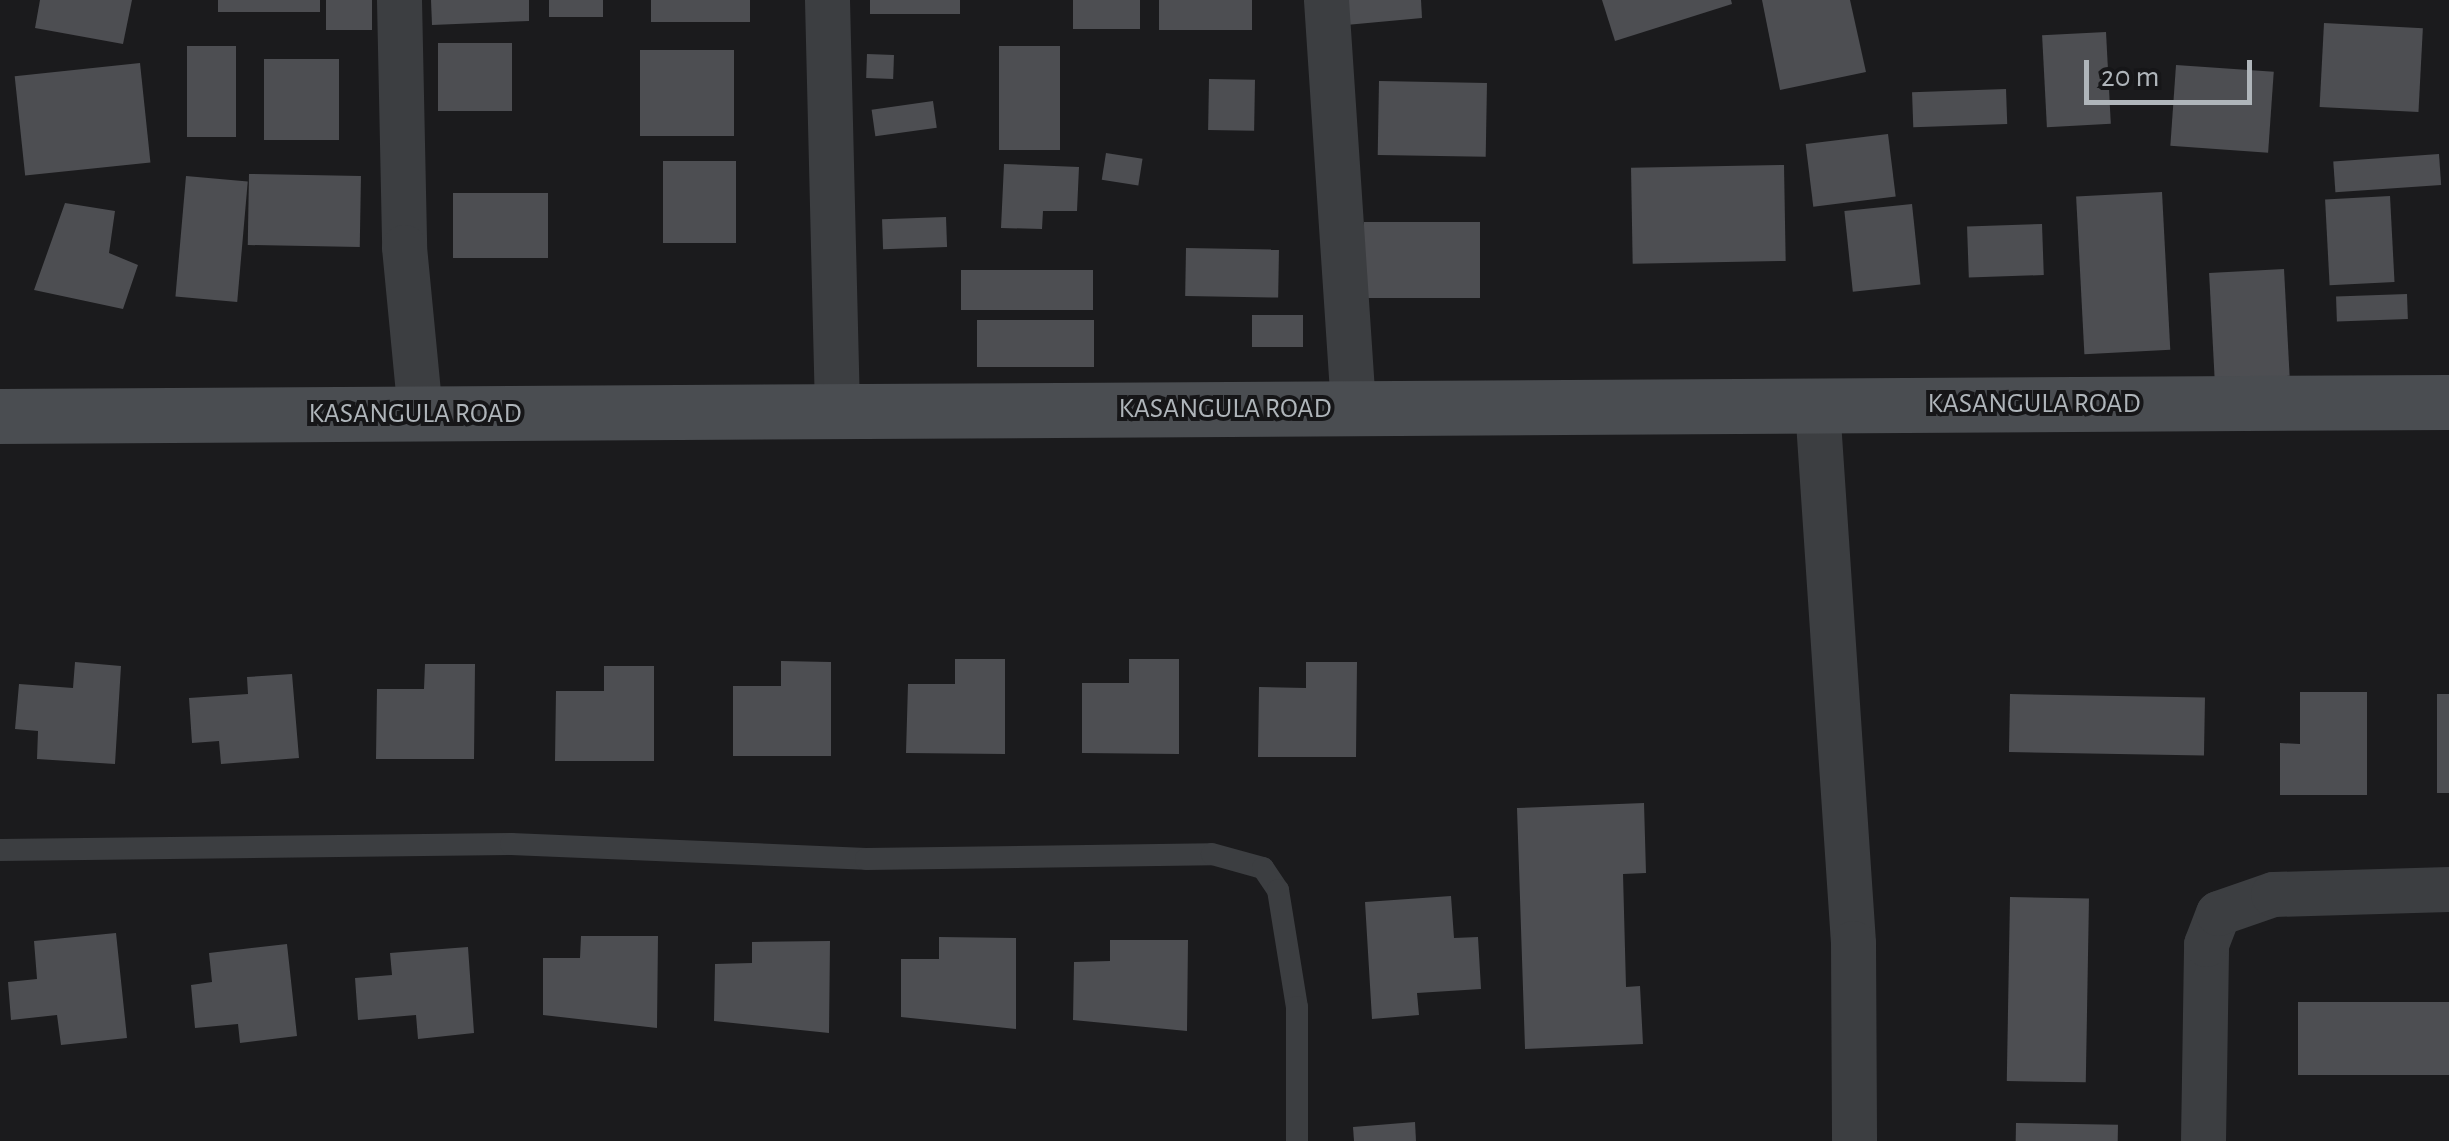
<!DOCTYPE html>
<style>
body{margin:0}
#map{position:relative;width:2449px;height:1141px;overflow:hidden;background:#1b1b1d;font-family:"Alegreya Sans",sans-serif}
div>[style]{position:absolute}
[style*='--x']{left:calc(var(--x)*1px);top:calc(var(--y)*1px);width:calc(var(--w)*1px);rotate:calc(var(--a)*1deg)}
.building>*{inset:0;background:#4d4e52;transform-origin:0 0}
.service>*{height:22px;margin:-11px;padding:0 11px;transform-origin:11px;border-radius:11px;background:#3c3e41}
.minor>*{height:45px;margin:-22.5px;padding:0 22.5px;transform-origin:22.5px;border-radius:22.5px;background:#3c3e41}
.secondary>*{height:55px;margin:-27.5px;padding:0 27.5px;transform-origin:27.5px;border-radius:27.5px;background:#4a4d51}
span{translate:-50% -50%;white-space:nowrap;text-align:center;line-height:1.15;-webkit-text-stroke:8px #161618;paint-order:stroke}
.street-label{font-size:28px;color:#afb5ba}
.scale{position:absolute;left:2084px;top:60px;width:168px;height:45px;box-sizing:border-box;border:5px solid #afb5ba;border-top:0;padding-left:12px;font-size:30px;line-height:35px;white-space:nowrap;color:#afb5ba;-webkit-text-stroke:8px #161618;paint-order:stroke}
</style>
<div id="map">
<div class="building">
<div style="clip-path:polygon(40px 0,132px 0,123px 44px,35px 28px)"></div>
<div style="left:218px;top:0;width:102px;height:12px"></div>
<div style="left:372px;top:0;width:30px;height:46px;rotate:90deg"></div>
<div style="clip-path:polygon(431px 0,529px 0,529px 21px,432px 25px)"></div>
<div style="left:549px;top:0;width:54px;height:17px"></div>
<div style="left:651px;top:0;width:99px;height:22px"></div>
<div style="left:870px;top:0;width:90px;height:14px"></div>
<div style="left:1073px;top:0;width:67px;height:29px"></div>
<div style="left:1159px;top:0;width:93px;height:30px"></div>
<div style="clip-path:polygon(1344px 0,1421px 0,1422px 18px,1346px 25px)"></div>
<div style="clip-path:polygon(1602px 0,1731px 0,1732px 4px,1615px 41px)"></div>
<div style="clip-path:polygon(1762px 0,1850px 0,1866px 72px,1780px 90px)"></div>
<div style="left:2324px;top:23px;width:99px;height:84px;rotate:3deg"></div>
<div style="left:2106px;top:32px;width:92px;height:64px;rotate:87deg"></div>
<div style="left:438px;top:43px;width:74px;height:68px"></div>
<div style="left:187px;top:46px;width:49px;height:91px"></div>
<div style="left:999px;top:46px;width:61px;height:104px"></div>
<div style="left:640px;top:50px;width:94px;height:86px"></div>
<div style="left:867px;top:54px;width:27px;height:24px;rotate:2deg"></div>
<div style="left:264px;top:59px;width:75px;height:81px"></div>
<div style="left:140px;top:63px;width:100px;height:126px;rotate:84deg"></div>
<div style="left:2176px;top:65px;width:98px;height:81px;rotate:4deg"></div>
<div style="left:1209px;top:79px;width:46px;height:51px;rotate:1deg"></div>
<div style="left:1379px;top:81px;width:108px;height:74px;rotate:1deg"></div>
<div style="left:2006px;top:89px;width:35px;height:94px;rotate:88deg"></div>
<div style="left:933px;top:101px;width:27px;height:62px;rotate:82deg"></div>
<div style="left:1888px;top:134px;width:63px;height:83px;rotate:83deg"></div>
<div style="left:1106px;top:153px;width:37px;height:27px;rotate:9deg"></div>
<div style="left:2439px;top:154px;width:31px;height:106px;rotate:86deg"></div>
<div style="left:663px;top:161px;width:73px;height:82px"></div>
<div style="clip-path:polygon(1004px 164px,1079px 167px,1077px 211px,1043px 211px,1042px 229px,1001px 228px)"></div>
<div style="left:1784px;top:165px;width:96px;height:153px;rotate:89deg"></div>
<div style="left:249px;top:174px;width:112px;height:71px;rotate:1deg"></div>
<div style="left:186px;top:176px;width:62px;height:121px;rotate:5deg"></div>
<div style="left:2162px;top:192px;width:158px;height:86px;rotate:87deg"></div>
<div style="left:453px;top:193px;width:95px;height:65px"></div>
<div style="left:2390px;top:196px;width:86px;height:65px;rotate:87deg"></div>
<div style="clip-path:polygon(65px 203px,115px 211px,109px 253px,138px 265px,123px 309px,34px 290px)"></div>
<div style="left:1912px;top:204px;width:81px;height:68px;rotate:84deg"></div>
<div style="left:946px;top:217px;width:30px;height:64px;rotate:88deg"></div>
<div style="left:1364px;top:222px;width:116px;height:76px"></div>
<div style="left:2042px;top:224px;width:51px;height:75px;rotate:88deg"></div>
<div style="left:1186px;top:248px;width:93px;height:48px;rotate:1deg"></div>
<div style="left:2284px;top:269px;width:107px;height:75px;rotate:87deg"></div>
<div style="left:961px;top:270px;width:132px;height:40px"></div>
<div style="left:2407px;top:294px;width:25px;height:71px;rotate:88deg"></div>
<div style="left:1252px;top:315px;width:51px;height:32px"></div>
<div style="left:977px;top:320px;width:117px;height:47px"></div>
<div style="clip-path:polygon(955px 659px,1005px 659px,1005px 754px,906px 753px,908px 684px,955px 684px)"></div>
<div style="clip-path:polygon(1129px 659px,1179px 659px,1179px 754px,1082px 753px,1082px 683px,1129px 683px)"></div>
<div style="clip-path:polygon(781px 661px,831px 662px,831px 756px,733px 756px,733px 686px,781px 686px)"></div>
<div style="clip-path:polygon(75px 662px,121px 666px,115px 764px,37px 759px,38px 731px,15px 729px,19px 684px,73px 688px)"></div>
<div style="clip-path:polygon(1306px 662px,1357px 662px,1356px 757px,1258px 757px,1259px 687px,1306px 688px)"></div>
<div style="clip-path:polygon(425px 664px,475px 664px,474px 759px,376px 759px,377px 689px,424px 689px)"></div>
<div style="clip-path:polygon(604px 666px,654px 666px,654px 761px,555px 761px,556px 691px,604px 691px)"></div>
<div style="clip-path:polygon(292px 674px,299px 758px,221px 764px,219px 741px,192px 743px,189px 698px,248px 694px,247px 677px)"></div>
<div style="clip-path:polygon(2300px 692px,2367px 692px,2367px 795px,2280px 795px,2280px 743px,2300px 744px)"></div>
<div style="left:2010px;top:694px;width:195px;height:58px;rotate:1deg"></div>
<div style="left:2437px;top:694px;width:12px;height:99px"></div>
<div style="clip-path:polygon(1644px 803px,1646px 873px,1623px 874px,1626px 987px,1640px 986px,1643px 1044px,1525px 1049px,1517px 808px)"></div>
<div style="clip-path:polygon(1451px 896px,1454px 938px,1478px 937px,1481px 989px,1417px 993px,1419px 1015px,1372px 1019px,1365px 902px)"></div>
<div style="left:2010px;top:897px;width:79px;height:184px;rotate:1deg"></div>
<div style="clip-path:polygon(116px 933px,127px 1038px,61px 1045px,57px 1015px,11px 1020px,8px 982px,37px 979px,34px 941px)"></div>
<div style="clip-path:polygon(581px 936px,658px 936px,657px 1028px,543px 1015px,543px 958px,580px 958px)"></div>
<div style="clip-path:polygon(939px 937px,1016px 938px,1016px 1029px,901px 1017px,901px 959px,939px 959px)"></div>
<div style="clip-path:polygon(1110px 940px,1188px 940px,1187px 1031px,1073px 1020px,1074px 962px,1110px 961px)"></div>
<div style="clip-path:polygon(830px 941px,829px 1033px,714px 1021px,715px 964px,752px 963px,752px 942px)"></div>
<div style="clip-path:polygon(287px 944px,297px 1036px,240px 1043px,238px 1024px,195px 1028px,191px 985px,212px 982px,209px 953px)"></div>
<div style="clip-path:polygon(468px 947px,474px 1033px,418px 1039px,416px 1015px,358px 1020px,355px 978px,392px 975px,390px 953px)"></div>
<div style="left:2298px;top:1002px;width:151px;height:73px"></div>
<div style="clip-path:polygon(1415px 1122px,1416px 1141px,1354px 1141px,1353px 1127px)"></div>
<div style="left:2016px;top:1123px;width:102px;height:18px;rotate:1deg"></div>
</div>
<div class="service">
<div style="--x:0;--y:850;--w:511;--a:-0.67"></div>
<div style="--x:511;--y:844;--w:355;--a:2.4"></div>
<div style="--x:866;--y:859;--w:346;--a:-0.8"></div>
<div style="--x:1212;--y:854;--w:53;--a:15.4"></div>
<div style="--x:1263;--y:868;--w:27;--a:56"></div>
<div style="--x:1278;--y:890;--w:119;--a:80.8"></div>
<div style="--x:1297;--y:1007;--w:134;--a:90"></div>
</div>
<div class="minor">
<div style="--x:399;--y:0;--w:247;--a:88.8"></div>
<div style="--x:404;--y:247;--w:168;--a:84.5"></div>
<div style="--x:827;--y:0;--w:412;--a:88.6"></div>
<div style="--x:1326;--y:0;--w:410;--a:86.2"></div>
<div style="--x:1817;--y:406;--w:538;--a:86.16"></div>
<div style="--x:1853;--y:943;--w:198;--a:89.7"></div>
<div style="--x:2203;--y:1141;--w:197;--a:-89.1"></div>
<div style="--x:2206;--y:944;--w:33;--a:-69"></div>
<div style="--x:2218;--y:913;--w:58;--a:-19.1"></div>
<div style="--x:2273;--y:894;--w:176;--a:-1.6"></div>
</div>
<div class="secondary">
<div style="--x:0;--y:416;--w:2449;--a:-0.33"></div>
</div>
<div class="street-label">
<span style="left:2034px;top:404px">KASANGULA ROAD</span>
<span style="left:1225px;top:409px">KASANGULA ROAD</span>
<span style="left:415px;top:414px">KASANGULA ROAD</span>
</div>
<div class="scale">20 m</div>
</div>
